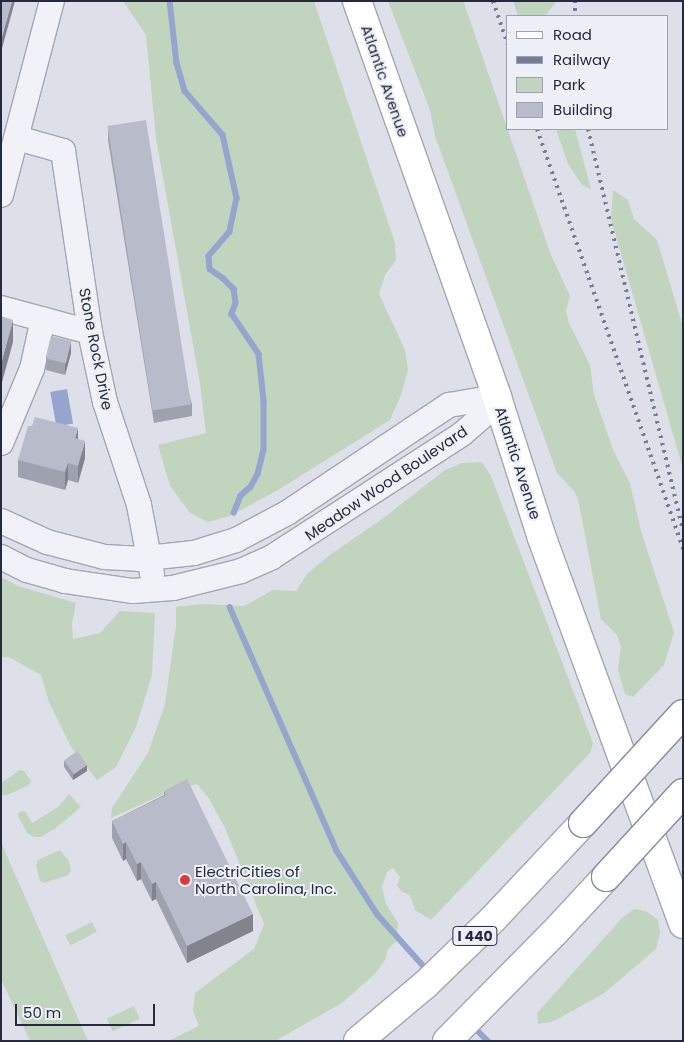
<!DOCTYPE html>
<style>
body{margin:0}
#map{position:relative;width:684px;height:1042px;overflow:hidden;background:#dee0e9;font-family:Poppins,sans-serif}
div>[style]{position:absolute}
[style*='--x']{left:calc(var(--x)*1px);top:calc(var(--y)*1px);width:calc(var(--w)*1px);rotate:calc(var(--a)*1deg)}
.green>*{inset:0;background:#c0d4be;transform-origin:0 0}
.water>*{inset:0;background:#95a5ce;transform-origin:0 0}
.stream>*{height:5.5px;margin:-2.75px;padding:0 2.75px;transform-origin:2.75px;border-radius:2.75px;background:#95a5ce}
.roads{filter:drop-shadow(1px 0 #a3a6b4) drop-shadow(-1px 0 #a3a6b4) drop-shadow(0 1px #a3a6b4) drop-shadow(0 -1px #a3a6b4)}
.minor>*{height:24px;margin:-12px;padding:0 12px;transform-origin:12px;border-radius:12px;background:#f1f2f7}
.major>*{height:28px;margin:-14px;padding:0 14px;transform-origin:14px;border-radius:14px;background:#fff}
.highway>*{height:28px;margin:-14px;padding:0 14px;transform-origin:14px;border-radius:14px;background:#fff}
.rail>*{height:4px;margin-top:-2px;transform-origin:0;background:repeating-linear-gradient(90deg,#767c95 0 2.5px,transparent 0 7.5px)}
.bridges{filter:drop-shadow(1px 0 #848aa2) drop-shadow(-1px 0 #848aa2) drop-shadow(0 1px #848aa2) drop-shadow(0 -1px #848aa2)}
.highway-bridge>*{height:28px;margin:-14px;padding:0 14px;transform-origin:14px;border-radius:14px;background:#fff}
.wall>*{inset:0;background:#9ea1ae}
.shaded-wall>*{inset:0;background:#81838d}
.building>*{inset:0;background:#b8bbca;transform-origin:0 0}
.dots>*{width:14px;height:14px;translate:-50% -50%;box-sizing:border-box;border:2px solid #eef0f7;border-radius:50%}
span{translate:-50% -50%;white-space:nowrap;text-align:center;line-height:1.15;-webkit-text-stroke:4px #eef0f7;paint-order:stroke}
.shield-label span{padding:1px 4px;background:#eef0f7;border:1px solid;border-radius:4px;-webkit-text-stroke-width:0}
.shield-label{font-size:14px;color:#252a42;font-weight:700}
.street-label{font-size:15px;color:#252a42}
.poi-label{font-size:15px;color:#252a42}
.left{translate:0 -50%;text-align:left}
.frame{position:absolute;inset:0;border:2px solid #252a42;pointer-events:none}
.legend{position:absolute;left:506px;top:15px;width:162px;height:115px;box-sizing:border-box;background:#eef0f7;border:1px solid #9ea1af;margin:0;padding:6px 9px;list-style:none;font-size:15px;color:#252a42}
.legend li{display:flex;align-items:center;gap:10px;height:25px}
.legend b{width:25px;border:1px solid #9ea1af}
.scale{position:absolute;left:15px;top:1004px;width:140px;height:22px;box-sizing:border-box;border:2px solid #252a42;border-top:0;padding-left:6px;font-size:15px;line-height:18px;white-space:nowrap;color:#252a42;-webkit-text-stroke:4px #eef0f7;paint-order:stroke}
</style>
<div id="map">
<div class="green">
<div style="clip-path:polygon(123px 1px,314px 1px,395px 243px,396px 260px,385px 275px,379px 294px,405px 350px,408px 370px,401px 395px,390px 420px,278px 490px,230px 516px,208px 522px,190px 513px,170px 486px,158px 445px,206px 433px,200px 384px,156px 138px,146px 35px)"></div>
<div style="clip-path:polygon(388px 1px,463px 1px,464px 3px,551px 255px,570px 296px,566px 311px,569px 323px,590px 365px,594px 395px,614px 452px,630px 483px,641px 531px,674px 632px,664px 665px,633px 697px,625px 694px,618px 670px,621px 647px,617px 635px,601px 619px,578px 499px,574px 491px,557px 473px,435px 136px,430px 110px)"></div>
<div style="clip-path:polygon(513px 1px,557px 1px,545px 16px,518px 16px)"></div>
<div style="clip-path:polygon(556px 129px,575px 129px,591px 189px,582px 185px,568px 164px)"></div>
<div style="clip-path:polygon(613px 190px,628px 200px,634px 219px,657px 240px,683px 327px,683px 469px,611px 219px)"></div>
<div style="clip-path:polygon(482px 462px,491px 476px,593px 743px,590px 753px,431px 920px,415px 910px,410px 895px,402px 892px,397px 886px,400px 877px,393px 868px,387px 872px,382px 887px,386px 904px,398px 923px,397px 941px,388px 949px,385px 960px,375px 974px,342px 1003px,275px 1041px,168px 1041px,199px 1026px,193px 1011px,195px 993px,254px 949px,264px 924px,225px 828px,208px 797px,197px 784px,173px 790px,111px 818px,112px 808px,148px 753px,165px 704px,176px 626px,176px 607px,202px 604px,244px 606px,273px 590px,296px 591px,307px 574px,327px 557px,382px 519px,445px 470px,462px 463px)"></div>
<div style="clip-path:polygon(1px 577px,18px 586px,76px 603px,72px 624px,73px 639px,100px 633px,120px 611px,155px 613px,152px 675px,136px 727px,116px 767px,97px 780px,71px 747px,49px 702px,41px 675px,9px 657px,1px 657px)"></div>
<div style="clip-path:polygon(20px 770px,24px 771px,31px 781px,29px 785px,7px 795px,2px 795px,1px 783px)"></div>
<div style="clip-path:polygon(69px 794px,81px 807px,56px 828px,41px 837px,34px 837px,27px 833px,17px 814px,22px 811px,26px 812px,32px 823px,58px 807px)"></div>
<div style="clip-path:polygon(1px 842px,88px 1041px,30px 1041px,1px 979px)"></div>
<div style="clip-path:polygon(60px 850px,69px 861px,71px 871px,68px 875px,45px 883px,40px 881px,36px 865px,38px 860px)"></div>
<div style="clip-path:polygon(634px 909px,646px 911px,658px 920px,660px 933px,656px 949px,603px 994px,552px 1022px,538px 1024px,537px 1013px,622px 918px)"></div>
<div style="left:92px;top:922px;width:11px;height:30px;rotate:63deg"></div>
<div style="left:134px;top:1006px;width:14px;height:30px;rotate:65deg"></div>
</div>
<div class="water">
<div style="left:67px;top:389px;width:35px;height:17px;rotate:80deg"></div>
</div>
<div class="stream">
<div style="--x:170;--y:1;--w:62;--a:83.6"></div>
<div style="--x:177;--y:63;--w:29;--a:74"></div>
<div style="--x:185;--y:91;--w:58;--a:49.2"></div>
<div style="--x:223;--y:135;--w:65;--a:77.5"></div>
<div style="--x:237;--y:198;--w:35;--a:102"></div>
<div style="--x:230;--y:232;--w:32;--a:131"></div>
<div style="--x:209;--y:256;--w:13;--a:86"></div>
<div style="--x:210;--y:269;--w:16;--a:35"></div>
<div style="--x:223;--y:278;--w:16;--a:45"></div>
<div style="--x:234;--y:289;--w:14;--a:82"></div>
<div style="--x:236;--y:303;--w:12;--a:110"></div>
<div style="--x:232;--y:314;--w:48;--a:56"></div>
<div style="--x:259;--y:354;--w:47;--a:83.9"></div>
<div style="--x:264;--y:401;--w:49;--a:90"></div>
<div style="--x:264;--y:450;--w:25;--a:104"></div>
<div style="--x:258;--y:474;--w:15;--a:118"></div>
<div style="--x:251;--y:487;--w:13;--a:138"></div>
<div style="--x:241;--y:496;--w:18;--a:112"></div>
<div style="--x:230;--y:607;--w:266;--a:66.3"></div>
<div style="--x:337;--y:851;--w:76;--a:57.4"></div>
<div style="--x:378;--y:915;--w:76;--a:48.2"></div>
<div style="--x:474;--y:1027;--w:20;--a:45"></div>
</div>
<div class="roads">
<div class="minor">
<div style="--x:17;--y:138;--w:48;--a:15.8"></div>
<div style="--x:63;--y:151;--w:183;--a:81.5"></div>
<div style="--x:90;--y:332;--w:72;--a:77.9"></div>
<div style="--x:105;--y:402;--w:108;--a:71.7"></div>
<div style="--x:139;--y:505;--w:70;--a:79.3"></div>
<div style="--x:1;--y:195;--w:201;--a:-75.3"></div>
<div style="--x:1;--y:308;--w:92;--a:15.1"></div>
<div style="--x:1;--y:443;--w:80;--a:-67.3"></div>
<div style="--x:32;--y:369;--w:51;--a:-77.6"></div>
<div style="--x:1;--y:521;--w:51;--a:24.5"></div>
<div style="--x:47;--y:542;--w:59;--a:14.7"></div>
<div style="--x:104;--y:557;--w:34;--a:3"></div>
<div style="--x:138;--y:559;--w:56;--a:-6.1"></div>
<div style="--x:194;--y:553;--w:44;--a:-17.2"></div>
<div style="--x:236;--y:540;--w:58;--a:-27.9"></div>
<div style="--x:287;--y:513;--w:195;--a:-33.7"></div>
<div style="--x:449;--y:405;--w:49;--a:-9.5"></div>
<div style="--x:1;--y:557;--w:29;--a:27"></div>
<div style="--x:27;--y:570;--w:40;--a:16"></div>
<div style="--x:65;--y:581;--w:69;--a:8.4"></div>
<div style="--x:133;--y:591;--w:40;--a:-4.3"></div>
<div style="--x:173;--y:588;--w:70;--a:-14"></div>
<div style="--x:241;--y:571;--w:34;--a:-24"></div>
<div style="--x:272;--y:557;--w:226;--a:-32.9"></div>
<div style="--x:462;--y:434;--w:32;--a:-41"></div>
<div style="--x:486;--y:413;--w:19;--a:-55"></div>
</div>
<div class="major">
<div style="--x:357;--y:1;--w:420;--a:70.5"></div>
<div style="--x:497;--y:397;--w:148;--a:72.3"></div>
<div style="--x:542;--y:538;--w:411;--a:69.9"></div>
</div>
<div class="highway">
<div style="--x:358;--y:1041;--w:89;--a:-40"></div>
<div style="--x:426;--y:984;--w:93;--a:-44.1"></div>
<div style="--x:493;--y:919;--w:132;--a:-46.8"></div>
<div style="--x:447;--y:1041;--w:151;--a:-45.3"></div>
<div style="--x:553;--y:934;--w:78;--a:-47.1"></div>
</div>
</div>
<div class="rail">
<div style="--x:493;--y:1;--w:46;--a:71.2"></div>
<div style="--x:575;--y:1;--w:15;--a:90"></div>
<div style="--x:537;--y:129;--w:445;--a:70.8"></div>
<div style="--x:588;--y:129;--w:412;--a:76.7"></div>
</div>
<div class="bridges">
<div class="highway-bridge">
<div style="--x:583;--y:823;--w:148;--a:-47.5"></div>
<div style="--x:606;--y:877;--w:114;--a:-47.5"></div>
</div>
</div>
<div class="wall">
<div style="clip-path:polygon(108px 128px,192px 404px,192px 416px,154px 423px,108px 140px)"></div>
<div style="clip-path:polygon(71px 353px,65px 375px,46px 370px,46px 358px)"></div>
<div style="clip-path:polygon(78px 439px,85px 458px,78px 483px,68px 480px,65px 490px,18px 477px,18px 460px)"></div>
<div style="clip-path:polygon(64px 761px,87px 771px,73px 780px,64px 767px)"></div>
<div style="clip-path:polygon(164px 791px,253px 931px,187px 963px,156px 899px,152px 901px,141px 879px,137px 881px,126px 859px,123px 861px,112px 838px,112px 821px,164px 795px)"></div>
</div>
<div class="shaded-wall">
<div style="clip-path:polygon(12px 1px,15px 1px,1px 52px,1px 40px)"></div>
<div style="clip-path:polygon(13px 320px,13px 342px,1px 386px,1px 364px)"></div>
<div style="clip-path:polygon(71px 341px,71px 353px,65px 375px,65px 363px)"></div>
<div style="clip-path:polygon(78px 428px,78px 445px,75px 438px)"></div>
<div style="clip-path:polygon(85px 441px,85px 458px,78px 483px,78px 466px)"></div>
<div style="clip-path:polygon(68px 463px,68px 480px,65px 490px,65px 472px)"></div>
<div style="clip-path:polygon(87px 765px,87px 771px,73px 780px,73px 774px)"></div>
<div style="clip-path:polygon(126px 842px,126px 859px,123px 861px,123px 844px)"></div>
<div style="clip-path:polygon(141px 862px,141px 879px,137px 881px,137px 864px)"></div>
<div style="clip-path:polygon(156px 882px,156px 899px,152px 901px,152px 884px)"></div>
<div style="clip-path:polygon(253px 914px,253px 931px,187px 963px,187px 946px)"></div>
</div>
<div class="building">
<div style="clip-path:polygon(1px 1px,12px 1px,1px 40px)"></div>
<div style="left:146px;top:120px;width:288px;height:39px;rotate:81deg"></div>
<div style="clip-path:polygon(1px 316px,13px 320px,1px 364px)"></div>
<div style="left:51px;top:336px;width:21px;height:23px;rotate:14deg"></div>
<div style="clip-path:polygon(35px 417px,78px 428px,75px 438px,85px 441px,78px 466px,68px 463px,65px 472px,18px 460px,28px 426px,32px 426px)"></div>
<div style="left:77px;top:751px;width:17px;height:16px;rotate:54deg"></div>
<div style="clip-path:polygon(187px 779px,253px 914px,187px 946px,156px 882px,152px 884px,141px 862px,137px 864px,126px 842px,123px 844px,112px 821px,166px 795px,164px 791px)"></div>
</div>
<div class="dots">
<div style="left:185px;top:880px;background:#dd3c34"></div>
</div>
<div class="shield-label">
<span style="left:475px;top:936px">I 440</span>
</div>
<div class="street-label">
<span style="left:385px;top:81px;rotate:71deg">Atlantic Avenue</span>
<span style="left:96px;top:349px;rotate:79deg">Stone Rock Drive</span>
<span style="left:518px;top:463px;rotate:72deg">Atlantic Avenue</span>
<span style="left:386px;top:483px;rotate:-34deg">Meadow Wood Boulevard</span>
</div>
<div class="poi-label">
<span class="left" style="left:195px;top:880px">ElectriCities of<br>North Carolina, Inc.</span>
</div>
<div class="frame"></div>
<ul class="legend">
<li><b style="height:6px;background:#fff"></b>Road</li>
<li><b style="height:6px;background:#767c95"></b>Railway</li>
<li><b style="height:14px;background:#c0d4be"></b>Park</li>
<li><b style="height:14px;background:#b8bbca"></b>Building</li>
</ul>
<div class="scale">50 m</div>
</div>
